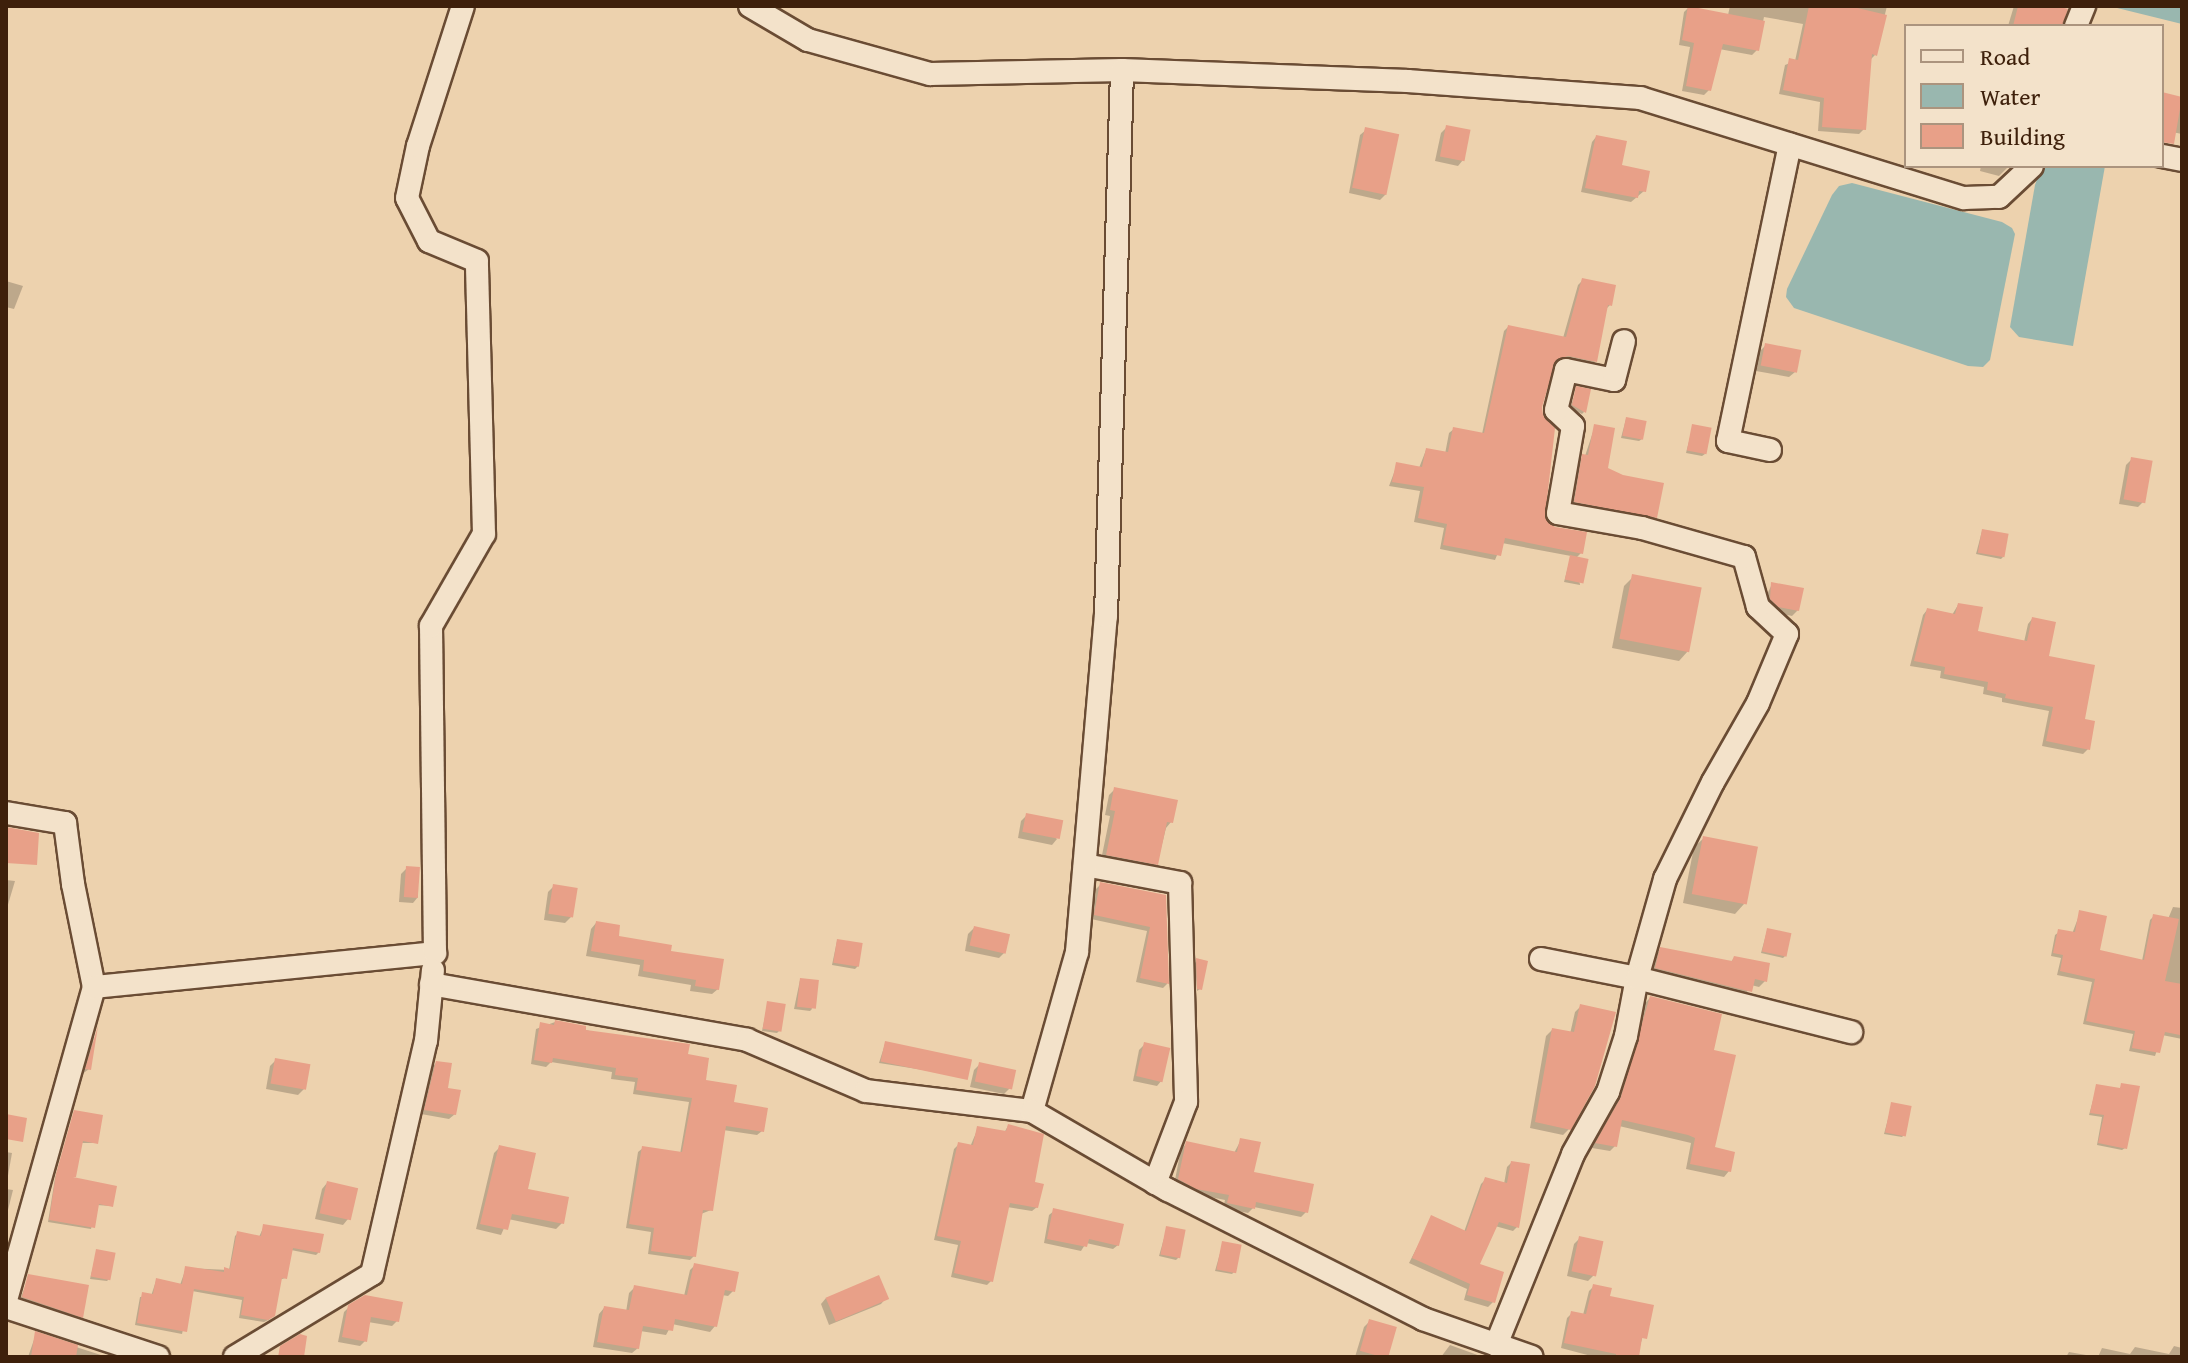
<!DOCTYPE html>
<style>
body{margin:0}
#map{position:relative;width:2188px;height:1363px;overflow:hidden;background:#edd2ae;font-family:"Gentium Book Plus",serif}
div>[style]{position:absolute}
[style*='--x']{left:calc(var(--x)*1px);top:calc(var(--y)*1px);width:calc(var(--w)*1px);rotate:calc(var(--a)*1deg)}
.water>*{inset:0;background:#99b7af}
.shadow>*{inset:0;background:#0003}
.building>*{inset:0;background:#e8a088;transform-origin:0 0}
.roads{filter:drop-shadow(2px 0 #6a4c34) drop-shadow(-2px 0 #6a4c34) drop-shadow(0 2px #6a4c34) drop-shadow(0 -2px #6a4c34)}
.minor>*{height:22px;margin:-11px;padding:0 11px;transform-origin:11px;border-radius:11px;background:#f3e2ca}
span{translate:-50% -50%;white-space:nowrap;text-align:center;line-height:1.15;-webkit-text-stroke:6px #f3e2ca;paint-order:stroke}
.frame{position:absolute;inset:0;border:8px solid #3e200b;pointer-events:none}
.legend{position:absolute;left:1904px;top:24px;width:260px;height:144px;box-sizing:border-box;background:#f3e2ca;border:2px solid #ab947e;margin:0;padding:10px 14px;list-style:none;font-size:24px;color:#3e200b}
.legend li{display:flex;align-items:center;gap:16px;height:40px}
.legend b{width:40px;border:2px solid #ab947e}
</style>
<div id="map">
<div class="water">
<div style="clip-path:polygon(2109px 6px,2182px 6px,2182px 24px)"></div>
<div style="clip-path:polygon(2042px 166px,2105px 166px,2073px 346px,2019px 337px,2010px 327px,2035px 185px)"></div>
<div style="clip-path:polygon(1852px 183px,2002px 222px,2012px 228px,2015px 234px,1990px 360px,1983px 367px,1968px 366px,1794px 308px,1786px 297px,1787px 289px,1832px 195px,1839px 186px)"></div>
</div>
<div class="shadow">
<div style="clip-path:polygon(1730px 6px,1887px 6px,1875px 55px,1869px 61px,1864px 129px,1859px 134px,1818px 131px,1820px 102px,1779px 94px,1785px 65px,1795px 61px,1803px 24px,1764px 17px,1757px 50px,1752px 55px,1719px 49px,1709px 90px,1704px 95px,1682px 91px,1690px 47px,1679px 45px,1684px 12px,1689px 7px,1728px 15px)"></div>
<div style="clip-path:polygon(2056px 6px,2061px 26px,2008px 26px,2014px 6px)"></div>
<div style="clip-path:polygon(2162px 94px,2182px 99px,2182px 134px,2162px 130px)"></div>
<div style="clip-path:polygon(1447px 127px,1463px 160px,1458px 166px,1435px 161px,1441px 133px)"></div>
<div style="clip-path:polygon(1366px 130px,1386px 194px,1380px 200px,1349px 193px,1360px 135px)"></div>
<div style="clip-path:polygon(1596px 137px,1644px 191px,1631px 202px,1581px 192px,1592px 142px)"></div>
<div style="clip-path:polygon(1981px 166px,2009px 166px,1999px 176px,1980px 171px)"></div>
<div style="clip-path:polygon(6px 281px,23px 286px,14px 309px,6px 307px)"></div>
<div style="clip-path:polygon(1582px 281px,1610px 305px,1605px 310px,1595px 361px,1590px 366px,1562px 360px,1554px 363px,1540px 407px,1543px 518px,1581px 553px,1576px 558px,1580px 585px,1564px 582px,1571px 556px,1502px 543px,1495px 560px,1440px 549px,1444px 528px,1414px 522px,1420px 491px,1389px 486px,1397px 465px,1419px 468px,1426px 450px,1445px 454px,1449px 433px,1454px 429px,1482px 434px,1504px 331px,1508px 327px,1563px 338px,1578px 285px)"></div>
<div style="clip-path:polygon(1766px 345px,1795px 372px,1789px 377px,1756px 371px,1760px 351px)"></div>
<div style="clip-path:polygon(1577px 389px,1584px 412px,1582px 414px,1570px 408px)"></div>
<div style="clip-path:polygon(1626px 419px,1642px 439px,1639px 441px,1621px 438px)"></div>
<div style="clip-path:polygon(1595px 426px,1604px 474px,1656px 517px,1651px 521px,1571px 505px,1579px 460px,1585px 456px)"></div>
<div style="clip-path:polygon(1693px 426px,1705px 454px,1702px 456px,1686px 453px)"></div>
<div style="clip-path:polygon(2132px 459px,2144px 501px,2138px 507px,2119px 504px,2126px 465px)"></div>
<div style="clip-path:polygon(1982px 531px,2003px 557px,2001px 559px,1976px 554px)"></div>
<div style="clip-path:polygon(1633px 577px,1688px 651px,1679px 661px,1612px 648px,1624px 586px)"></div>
<div style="clip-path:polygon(1772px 584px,1798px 610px,1792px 616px,1773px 612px,1764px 601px)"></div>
<div style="clip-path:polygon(1958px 605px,1976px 633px,2024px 642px,2028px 624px,2032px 619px,2047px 658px,2083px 721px,2088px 749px,2083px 754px,2042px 746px,2049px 711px,2002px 702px,2002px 698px,1983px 694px,1984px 687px,1940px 678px,1941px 671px,1910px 666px,1923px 615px,1927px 610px,1952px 615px)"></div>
<div style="clip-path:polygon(1115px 789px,1171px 822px,1166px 828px,1157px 864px,1151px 870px,1101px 860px,1110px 816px,1105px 815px,1109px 795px)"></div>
<div style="clip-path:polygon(1027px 815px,1057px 839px,1052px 845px,1018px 838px,1021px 821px)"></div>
<div style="clip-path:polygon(1704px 838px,1744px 904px,1735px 914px,1683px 903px,1694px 847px)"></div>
<div style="clip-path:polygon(407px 868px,418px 897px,413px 903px,399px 902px,401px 874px)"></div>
<div style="clip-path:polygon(6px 880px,15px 881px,7px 908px,6px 908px)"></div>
<div style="clip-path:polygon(1101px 884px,1164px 896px,1167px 984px,1163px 988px,1136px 982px,1147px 931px,1091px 919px,1096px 889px)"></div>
<div style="clip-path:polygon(554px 886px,571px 917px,565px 923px,544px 920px,548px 892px)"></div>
<div style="clip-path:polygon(2173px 907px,2182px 908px,2182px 1039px,2162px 1035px,2155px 1056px,2129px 1051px,2133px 1034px,2083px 1024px,2092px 982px,2057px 975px,2061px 958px,2051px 956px,2055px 935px,2059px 932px,2072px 934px,2080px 913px,2098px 952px,2142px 961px,2150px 920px,2154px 916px,2168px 919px)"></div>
<div style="clip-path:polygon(596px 923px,616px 938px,668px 953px,718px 989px,712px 994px,690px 991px,691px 985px,638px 976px,640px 965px,586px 956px,591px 929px)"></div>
<div style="clip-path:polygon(974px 928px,1005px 952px,999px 958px,965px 951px,968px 934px)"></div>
<div style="clip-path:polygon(1767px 931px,1785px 956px,1783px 958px,1761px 953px)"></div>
<div style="clip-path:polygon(837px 941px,858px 966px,855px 969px,832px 965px)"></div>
<div style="clip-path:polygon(1661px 949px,1730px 963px,1734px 958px,1765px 981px,1759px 987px,1751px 985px,1744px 997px,1651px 974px,1655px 955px)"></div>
<div style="clip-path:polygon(1197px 961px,1200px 989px,1197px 991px,1195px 963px)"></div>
<div style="clip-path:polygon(800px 980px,812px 1009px,810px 1011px,794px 1009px)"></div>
<div style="clip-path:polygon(1650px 998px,1712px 1149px,1729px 1171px,1724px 1177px,1686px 1169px,1691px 1143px,1619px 1126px,1615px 1146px,1610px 1151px,1592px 1148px,1617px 1104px,1645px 1003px)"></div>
<div style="clip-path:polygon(768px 1003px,779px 1031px,777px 1033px,762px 1031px)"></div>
<div style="clip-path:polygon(1581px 1006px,1569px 1129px,1563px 1135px,1530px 1128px,1546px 1036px,1552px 1030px,1570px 1034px,1575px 1012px)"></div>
<div style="clip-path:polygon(555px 1022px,686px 1056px,703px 1082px,762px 1131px,757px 1135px,723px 1130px,711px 1210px,701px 1214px,694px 1256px,690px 1260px,648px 1254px,651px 1232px,626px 1228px,638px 1152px,643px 1148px,680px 1154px,689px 1102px,633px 1094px,635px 1082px,611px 1079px,612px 1072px,551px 1062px,546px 1067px,531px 1064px,536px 1029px)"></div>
<div style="clip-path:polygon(95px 1031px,89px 1069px,81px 1075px,92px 1034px)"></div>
<div style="clip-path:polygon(885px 1044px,968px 1077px,879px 1063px)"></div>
<div style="clip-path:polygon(1145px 1044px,1162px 1080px,1157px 1086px,1133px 1081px,1139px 1050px)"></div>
<div style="clip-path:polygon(276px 1060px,304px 1089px,298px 1095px,266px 1089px,270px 1066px)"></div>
<div style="clip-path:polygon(436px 1063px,455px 1114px,449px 1119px,421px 1114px,431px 1068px)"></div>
<div style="clip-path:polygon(980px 1064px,1010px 1088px,1004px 1094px,970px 1087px,974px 1070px)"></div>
<div style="clip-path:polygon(2122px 1085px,2125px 1148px,2122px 1150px,2097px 1145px,2102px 1117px,2089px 1115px,2097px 1086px,2119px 1090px)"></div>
<div style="clip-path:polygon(1892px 1104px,1904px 1135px,1902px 1137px,1884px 1134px)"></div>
<div style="clip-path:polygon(75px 1113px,96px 1143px,80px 1143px,72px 1178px,111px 1206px,97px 1205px,91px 1229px,48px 1222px,55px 1178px)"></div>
<div style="clip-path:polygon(1008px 1126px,1032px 1183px,1037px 1207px,1032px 1211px,1007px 1207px,991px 1281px,987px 1285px,951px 1277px,958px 1245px,934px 1240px,954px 1149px,959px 1144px,970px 1147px,978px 1128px,1004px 1133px)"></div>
<div style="clip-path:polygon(1241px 1140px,1252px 1174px,1306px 1212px,1301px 1217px,1254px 1207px,1248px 1213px,1223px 1208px,1225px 1200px,1190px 1193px,1174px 1185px,1181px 1149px,1187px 1143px,1234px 1153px)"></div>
<div style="clip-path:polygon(500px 1147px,526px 1190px,562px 1223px,556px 1229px,508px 1219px,501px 1235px,476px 1229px,494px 1153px)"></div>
<div style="clip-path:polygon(6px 1152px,12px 1153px,6px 1187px)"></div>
<div style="clip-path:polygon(1511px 1163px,1517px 1227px,1513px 1231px,1495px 1226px,1478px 1266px,1493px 1302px,1488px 1307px,1464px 1300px,1467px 1289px,1409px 1263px,1432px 1218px,1464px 1232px,1481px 1184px,1486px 1179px,1504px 1184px,1507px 1167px)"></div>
<div style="clip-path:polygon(327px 1183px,348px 1219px,343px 1225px,315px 1219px,322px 1189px)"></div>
<div style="clip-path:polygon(6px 1189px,13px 1190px,7px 1214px,6px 1214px)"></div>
<div style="clip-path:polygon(1054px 1211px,1118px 1245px,1113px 1249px,1086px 1243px,1081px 1251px,1044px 1243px,1049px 1215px)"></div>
<div style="clip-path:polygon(264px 1226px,319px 1252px,316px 1255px,291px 1250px,285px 1278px,279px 1280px,270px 1319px,264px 1322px,239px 1318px,242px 1300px,192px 1291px,182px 1334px,135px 1325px,140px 1297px,151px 1296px,156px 1281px,180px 1285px,186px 1268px,229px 1270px,235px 1236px,238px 1233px,259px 1237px)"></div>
<div style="clip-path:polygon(1167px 1228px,1179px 1257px,1176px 1260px,1159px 1256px)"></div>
<div style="clip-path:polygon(1580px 1238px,1594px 1275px,1588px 1281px,1567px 1276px,1574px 1244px)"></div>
<div style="clip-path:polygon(1223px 1243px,1234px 1272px,1232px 1274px,1215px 1271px)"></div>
<div style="clip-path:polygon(97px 1251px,109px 1279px,107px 1281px,90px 1279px)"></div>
<div style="clip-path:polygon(695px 1265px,733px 1291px,728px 1296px,722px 1295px,715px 1326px,710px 1332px,672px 1324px,666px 1335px,640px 1331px,638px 1348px,632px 1353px,593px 1347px,599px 1314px,604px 1308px,626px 1312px,629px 1293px,634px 1288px,684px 1296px,690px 1270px)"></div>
<div style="clip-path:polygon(29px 1276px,81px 1317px,20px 1300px)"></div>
<div style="clip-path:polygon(1594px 1286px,1608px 1297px,1651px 1306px,1637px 1357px,1595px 1357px,1561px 1348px,1567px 1318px,1572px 1313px,1583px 1315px,1589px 1291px)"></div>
<div style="clip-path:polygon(826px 1298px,886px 1298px,881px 1304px,829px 1325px,821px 1304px)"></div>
<div style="clip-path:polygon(350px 1306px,397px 1321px,392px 1326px,368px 1322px,365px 1341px,360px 1346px,338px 1342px,344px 1312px)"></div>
<div style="clip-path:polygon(1370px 1321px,1394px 1329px,1386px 1357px,1355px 1357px,1364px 1327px)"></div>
<div style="clip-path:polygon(36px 1334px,107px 1357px,28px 1357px)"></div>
<div style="clip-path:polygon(1450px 1345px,1483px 1357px,1441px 1357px)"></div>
<div style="clip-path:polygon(2174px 1346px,2182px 1348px,2182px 1357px,2098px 1357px,2102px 1348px,2130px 1354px,2135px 1347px,2169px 1354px)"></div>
<div style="clip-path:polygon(2069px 1352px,2086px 1355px,2086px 1357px,2066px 1357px)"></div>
</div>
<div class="building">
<div style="clip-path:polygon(1688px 6px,1765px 21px,1759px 51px,1723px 44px,1711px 91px,1686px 86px,1694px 43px,1682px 40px)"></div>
<div style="clip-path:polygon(1809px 6px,1849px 6px,1887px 15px,1877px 56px,1872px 54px,1866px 130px,1822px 127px,1824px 98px,1783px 90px,1789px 58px,1798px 60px)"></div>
<div style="clip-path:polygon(2018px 6px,2057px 6px,2068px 9px,2062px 26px,2013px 26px)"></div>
<div style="clip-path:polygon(2162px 92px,2182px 97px,2174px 144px,2162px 142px)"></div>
<div style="left:1446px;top:125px;width:25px;height:32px;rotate:11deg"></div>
<div style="left:1365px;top:127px;width:35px;height:62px;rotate:12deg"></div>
<div style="clip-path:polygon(1596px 135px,1627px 141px,1622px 165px,1650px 171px,1646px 192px,1639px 191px,1638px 198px,1585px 188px)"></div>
<div style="clip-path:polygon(1582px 278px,1616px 285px,1612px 306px,1608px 305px,1597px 362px,1568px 356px,1556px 360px,1542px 407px,1543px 415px,1555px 428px,1545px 517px,1555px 527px,1587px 532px,1583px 554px,1505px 538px,1501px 556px,1443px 545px,1447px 524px,1418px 518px,1424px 487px,1392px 482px,1396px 462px,1422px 467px,1426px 448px,1448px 452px,1453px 427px,1484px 433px,1508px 325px,1566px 337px)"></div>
<div style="left:1765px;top:343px;width:37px;height:23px;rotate:11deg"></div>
<div style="clip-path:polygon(1576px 386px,1591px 389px,1586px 413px,1572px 405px)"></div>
<div style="left:1626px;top:417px;width:21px;height:19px;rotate:11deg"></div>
<div style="clip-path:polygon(1594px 424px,1615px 428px,1608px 468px,1623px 475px,1664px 483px,1657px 518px,1574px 502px,1582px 454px,1588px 455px)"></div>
<div style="left:1692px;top:424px;width:20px;height:27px;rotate:11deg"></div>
<div style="left:2131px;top:457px;width:22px;height:43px;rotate:10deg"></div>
<div style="left:1982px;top:529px;width:27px;height:24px;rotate:10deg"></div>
<div style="left:1570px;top:555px;width:19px;height:25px;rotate:12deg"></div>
<div style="left:1632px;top:574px;width:71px;height:66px;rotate:11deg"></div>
<div style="clip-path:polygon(1771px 582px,1804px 588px,1799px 611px,1778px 607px,1770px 599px)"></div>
<div style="clip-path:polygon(1958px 603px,1983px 607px,1978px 631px,2027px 641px,2032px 617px,2056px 622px,2049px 656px,2095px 665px,2085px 719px,2095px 721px,2090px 750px,2046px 741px,2053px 707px,2005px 698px,2006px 694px,1987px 690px,1988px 682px,1944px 674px,1945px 667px,1914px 661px,1927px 608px,1955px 614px)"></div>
<div style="clip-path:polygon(1114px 787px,1178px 800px,1173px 823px,1167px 822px,1158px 865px,1106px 855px,1115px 811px,1110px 810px)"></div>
<div style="left:1026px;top:813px;width:38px;height:19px;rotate:11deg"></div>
<div style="clip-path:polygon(6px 827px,39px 833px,37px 865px,6px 863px)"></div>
<div style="left:1703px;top:836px;width:56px;height:59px;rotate:11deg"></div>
<div style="left:406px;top:866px;width:14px;height:31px;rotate:4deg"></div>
<div style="clip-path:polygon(1100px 882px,1166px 895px,1169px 984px,1140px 978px,1150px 927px,1094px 915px)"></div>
<div style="left:553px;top:884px;width:25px;height:30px;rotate:9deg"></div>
<div style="clip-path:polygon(2079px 910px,2107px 916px,2100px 950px,2144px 960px,2153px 914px,2179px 919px,2165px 981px,2182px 984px,2182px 1022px,2180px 1035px,2165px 1032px,2160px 1053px,2132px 1048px,2135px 1031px,2086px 1021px,2095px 979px,2060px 971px,2063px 955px,2053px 953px,2058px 929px,2075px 932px)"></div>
<div style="clip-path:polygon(596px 921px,620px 925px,619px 936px,672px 945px,671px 951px,724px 959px,719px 990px,695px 986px,696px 980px,643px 971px,644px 960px,591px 951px)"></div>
<div style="left:974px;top:926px;width:37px;height:20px;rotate:13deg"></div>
<div style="left:1767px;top:928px;width:25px;height:24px;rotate:12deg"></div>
<div style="left:837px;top:939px;width:26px;height:24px;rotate:9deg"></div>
<div style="clip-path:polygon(1660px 947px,1732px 961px,1734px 956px,1770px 963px,1767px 982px,1755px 979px,1752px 992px,1655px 968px)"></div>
<div style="clip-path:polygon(1196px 958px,1208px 961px,1202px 990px,1197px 989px)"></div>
<div style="left:800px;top:978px;width:19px;height:29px;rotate:6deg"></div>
<div style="clip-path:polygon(1650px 996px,1722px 1014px,1714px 1050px,1736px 1055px,1715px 1147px,1735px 1152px,1731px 1172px,1690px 1164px,1695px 1138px,1688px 1135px,1622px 1120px,1617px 1147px,1595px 1143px,1621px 1097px)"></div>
<div style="left:767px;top:1001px;width:19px;height:28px;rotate:9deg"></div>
<div style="clip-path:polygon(1580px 1004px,1616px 1012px,1595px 1086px,1571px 1130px,1535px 1122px,1552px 1028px,1574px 1032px)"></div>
<div style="clip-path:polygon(555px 1020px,586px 1026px,586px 1030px,690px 1044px,688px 1054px,709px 1058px,706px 1080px,737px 1085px,734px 1102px,768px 1108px,764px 1132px,726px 1126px,713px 1211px,703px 1210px,696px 1257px,651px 1251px,654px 1228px,629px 1224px,642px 1146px,682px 1152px,692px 1098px,636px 1090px,638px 1078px,615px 1075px,616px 1068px,553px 1058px,552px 1063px,534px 1060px,540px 1022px,554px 1025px)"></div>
<div style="clip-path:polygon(98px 1026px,91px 1070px,85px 1069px)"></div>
<div style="left:885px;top:1041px;width:89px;height:21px;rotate:12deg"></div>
<div style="left:1144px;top:1042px;width:27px;height:35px;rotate:13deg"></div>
<div style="left:275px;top:1058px;width:36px;height:26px;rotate:10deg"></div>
<div style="clip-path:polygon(436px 1061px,452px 1063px,448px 1088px,461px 1090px,456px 1115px,424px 1110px)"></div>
<div style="left:979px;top:1062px;width:38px;height:20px;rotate:12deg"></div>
<div style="clip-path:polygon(2121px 1083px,2140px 1086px,2127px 1149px,2098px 1143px,2104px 1115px,2090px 1113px,2096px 1084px,2120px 1088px)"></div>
<div style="left:1891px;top:1102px;width:21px;height:31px;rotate:11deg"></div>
<div style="clip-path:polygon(74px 1110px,103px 1115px,98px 1144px,83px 1141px,76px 1177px,73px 1177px,117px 1186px,113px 1207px,99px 1204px,95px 1228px,49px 1220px,56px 1174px)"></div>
<div style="clip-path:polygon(6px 1114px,27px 1118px,23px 1142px,6px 1139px)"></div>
<div style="clip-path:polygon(1008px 1124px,1044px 1134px,1035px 1182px,1044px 1184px,1038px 1208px,1010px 1203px,993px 1282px,954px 1273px,961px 1241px,937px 1236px,958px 1142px,973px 1145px,977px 1126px,1006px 1131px)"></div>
<div style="clip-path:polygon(1240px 1138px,1261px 1142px,1254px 1172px,1314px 1184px,1308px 1213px,1256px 1202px,1255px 1209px,1227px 1203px,1229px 1195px,1196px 1189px,1178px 1179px,1186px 1141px,1237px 1152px)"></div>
<div style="clip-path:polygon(499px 1145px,536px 1153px,528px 1189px,569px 1197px,564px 1224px,512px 1214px,508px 1230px,480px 1224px)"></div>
<div style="clip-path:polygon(1511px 1161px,1530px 1164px,1519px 1228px,1499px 1222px,1480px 1264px,1504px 1272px,1495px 1303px,1467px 1295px,1470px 1284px,1412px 1258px,1431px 1215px,1466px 1231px,1485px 1177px,1507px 1183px)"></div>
<div style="left:327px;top:1181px;width:32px;height:33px;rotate:13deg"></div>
<div style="clip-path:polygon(1053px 1208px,1124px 1224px,1119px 1246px,1089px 1239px,1087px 1247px,1047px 1239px)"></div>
<div style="clip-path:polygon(263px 1224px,324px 1234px,320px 1253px,293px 1248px,287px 1279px,282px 1278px,275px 1316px,268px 1320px,241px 1315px,244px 1297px,194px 1289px,187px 1332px,137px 1323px,142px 1292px,153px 1294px,156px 1278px,182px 1284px,185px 1266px,224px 1272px,224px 1267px,230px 1269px,237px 1231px,261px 1236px)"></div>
<div style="left:1166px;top:1226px;width:20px;height:29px;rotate:11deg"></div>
<div style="left:1579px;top:1236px;width:25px;height:36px;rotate:12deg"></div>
<div style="left:1222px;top:1241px;width:20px;height:29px;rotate:11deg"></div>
<div style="left:96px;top:1249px;width:20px;height:28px;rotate:11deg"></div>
<div style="clip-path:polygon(694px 1263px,739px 1272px,735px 1292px,725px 1290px,717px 1327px,675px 1319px,673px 1331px,643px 1326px,639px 1349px,597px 1342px,604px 1306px,629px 1310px,634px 1285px,687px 1295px)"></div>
<div style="clip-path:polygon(28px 1274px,89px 1285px,83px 1318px,22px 1297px)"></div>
<div style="left:879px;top:1275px;width:26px;height:58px;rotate:67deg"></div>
<div style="clip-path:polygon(1593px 1284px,1612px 1288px,1610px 1296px,1654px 1305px,1647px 1339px,1642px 1338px,1639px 1357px,1616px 1357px,1616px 1354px,1564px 1343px,1571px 1311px,1586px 1314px)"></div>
<div style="clip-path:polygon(365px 1295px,403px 1302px,399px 1322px,371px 1317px,367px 1342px,342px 1337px,348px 1305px)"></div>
<div style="left:1369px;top:1319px;width:29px;height:33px;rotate:16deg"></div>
<div style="clip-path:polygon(35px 1331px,78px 1345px,76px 1357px,31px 1357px)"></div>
<div style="clip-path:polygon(300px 1334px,307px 1336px,304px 1357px,278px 1357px,280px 1346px)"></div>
</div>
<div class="roads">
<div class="minor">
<div style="--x:750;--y:6;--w:67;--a:30.4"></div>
<div style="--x:808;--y:40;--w:127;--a:15.6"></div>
<div style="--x:930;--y:74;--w:192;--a:-1.2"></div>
<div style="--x:1122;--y:70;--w:286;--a:2.2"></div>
<div style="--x:1408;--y:81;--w:233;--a:4.2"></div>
<div style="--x:1640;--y:98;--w:339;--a:17.2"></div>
<div style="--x:1964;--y:198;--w:35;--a:-2"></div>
<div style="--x:1999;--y:197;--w:45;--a:-43.2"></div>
<div style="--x:2076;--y:26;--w:22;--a:-68"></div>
<div style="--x:2162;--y:156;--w:20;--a:11"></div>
<div style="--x:1770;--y:450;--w:43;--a:-167.9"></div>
<div style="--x:1728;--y:441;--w:303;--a:-78.2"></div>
<div style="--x:6;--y:813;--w:60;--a:9.6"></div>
<div style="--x:65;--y:823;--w:62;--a:82.5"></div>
<div style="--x:73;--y:884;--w:105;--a:78.5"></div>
<div style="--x:94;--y:987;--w:326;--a:105.7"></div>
<div style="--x:1085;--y:865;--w:97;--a:10.7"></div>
<div style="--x:1180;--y:883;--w:219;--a:88.4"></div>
<div style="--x:1186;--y:1102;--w:87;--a:110.9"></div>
<div style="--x:1541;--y:959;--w:98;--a:11.2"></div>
<div style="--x:1637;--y:978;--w:103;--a:-74.2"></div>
<div style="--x:1665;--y:879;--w:108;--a:-63.7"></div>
<div style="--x:1713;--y:782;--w:91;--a:-60.3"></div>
<div style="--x:1758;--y:703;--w:75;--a:-67.2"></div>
<div style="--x:1787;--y:634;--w:40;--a:-137"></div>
<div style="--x:1758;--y:607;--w:52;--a:-105.6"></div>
<div style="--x:1744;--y:557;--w:106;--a:-164.1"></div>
<div style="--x:1642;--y:528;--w:85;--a:-169.9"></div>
<div style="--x:1558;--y:513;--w:88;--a:-80.2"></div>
<div style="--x:1573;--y:426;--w:23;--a:-137"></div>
<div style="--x:1556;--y:410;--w:41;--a:-76"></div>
<div style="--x:1566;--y:370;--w:49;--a:11.8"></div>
<div style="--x:1614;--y:380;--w:40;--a:-75.6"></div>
<div style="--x:431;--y:984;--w:321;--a:10"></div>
<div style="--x:747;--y:1040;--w:129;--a:23.2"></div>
<div style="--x:866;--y:1091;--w:167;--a:6.9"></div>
<div style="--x:1032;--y:1111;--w:165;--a:-74.2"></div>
<div style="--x:1077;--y:952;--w:337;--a:-85.1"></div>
<div style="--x:1106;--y:616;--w:546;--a:-88.32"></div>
<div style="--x:94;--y:987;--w:343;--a:-5.7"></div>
<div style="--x:435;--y:953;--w:327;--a:-90.7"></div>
<div style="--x:431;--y:626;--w:106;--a:-60.1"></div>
<div style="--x:484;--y:534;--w:273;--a:-91.5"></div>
<div style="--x:477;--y:261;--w:52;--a:-157.4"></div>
<div style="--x:429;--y:241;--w:48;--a:-117.1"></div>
<div style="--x:407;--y:198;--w:53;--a:-78.1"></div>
<div style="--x:418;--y:146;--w:147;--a:-72.2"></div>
<div style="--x:1032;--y:1111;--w:157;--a:30.2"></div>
<div style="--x:1168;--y:1190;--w:286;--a:26.8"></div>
<div style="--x:1423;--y:1319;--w:115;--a:19.2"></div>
<div style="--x:6;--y:1307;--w:160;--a:18.2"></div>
<div style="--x:1496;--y:1345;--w:206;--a:-68"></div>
<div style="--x:1573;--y:1154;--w:71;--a:-60.6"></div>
<div style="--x:1608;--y:1092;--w:59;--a:-72.2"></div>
<div style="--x:1626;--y:1036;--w:59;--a:-79.3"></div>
<div style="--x:1637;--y:978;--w:221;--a:14.2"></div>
<div style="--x:235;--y:1357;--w:160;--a:-31.2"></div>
<div style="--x:372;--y:1274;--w:239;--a:-77"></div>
<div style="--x:426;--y:1041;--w:71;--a:-84.4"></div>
</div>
</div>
<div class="frame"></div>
<ul class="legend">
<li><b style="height:10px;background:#f3e2ca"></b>Road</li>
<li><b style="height:22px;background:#99b7af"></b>Water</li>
<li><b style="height:22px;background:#e8a088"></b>Building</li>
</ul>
</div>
